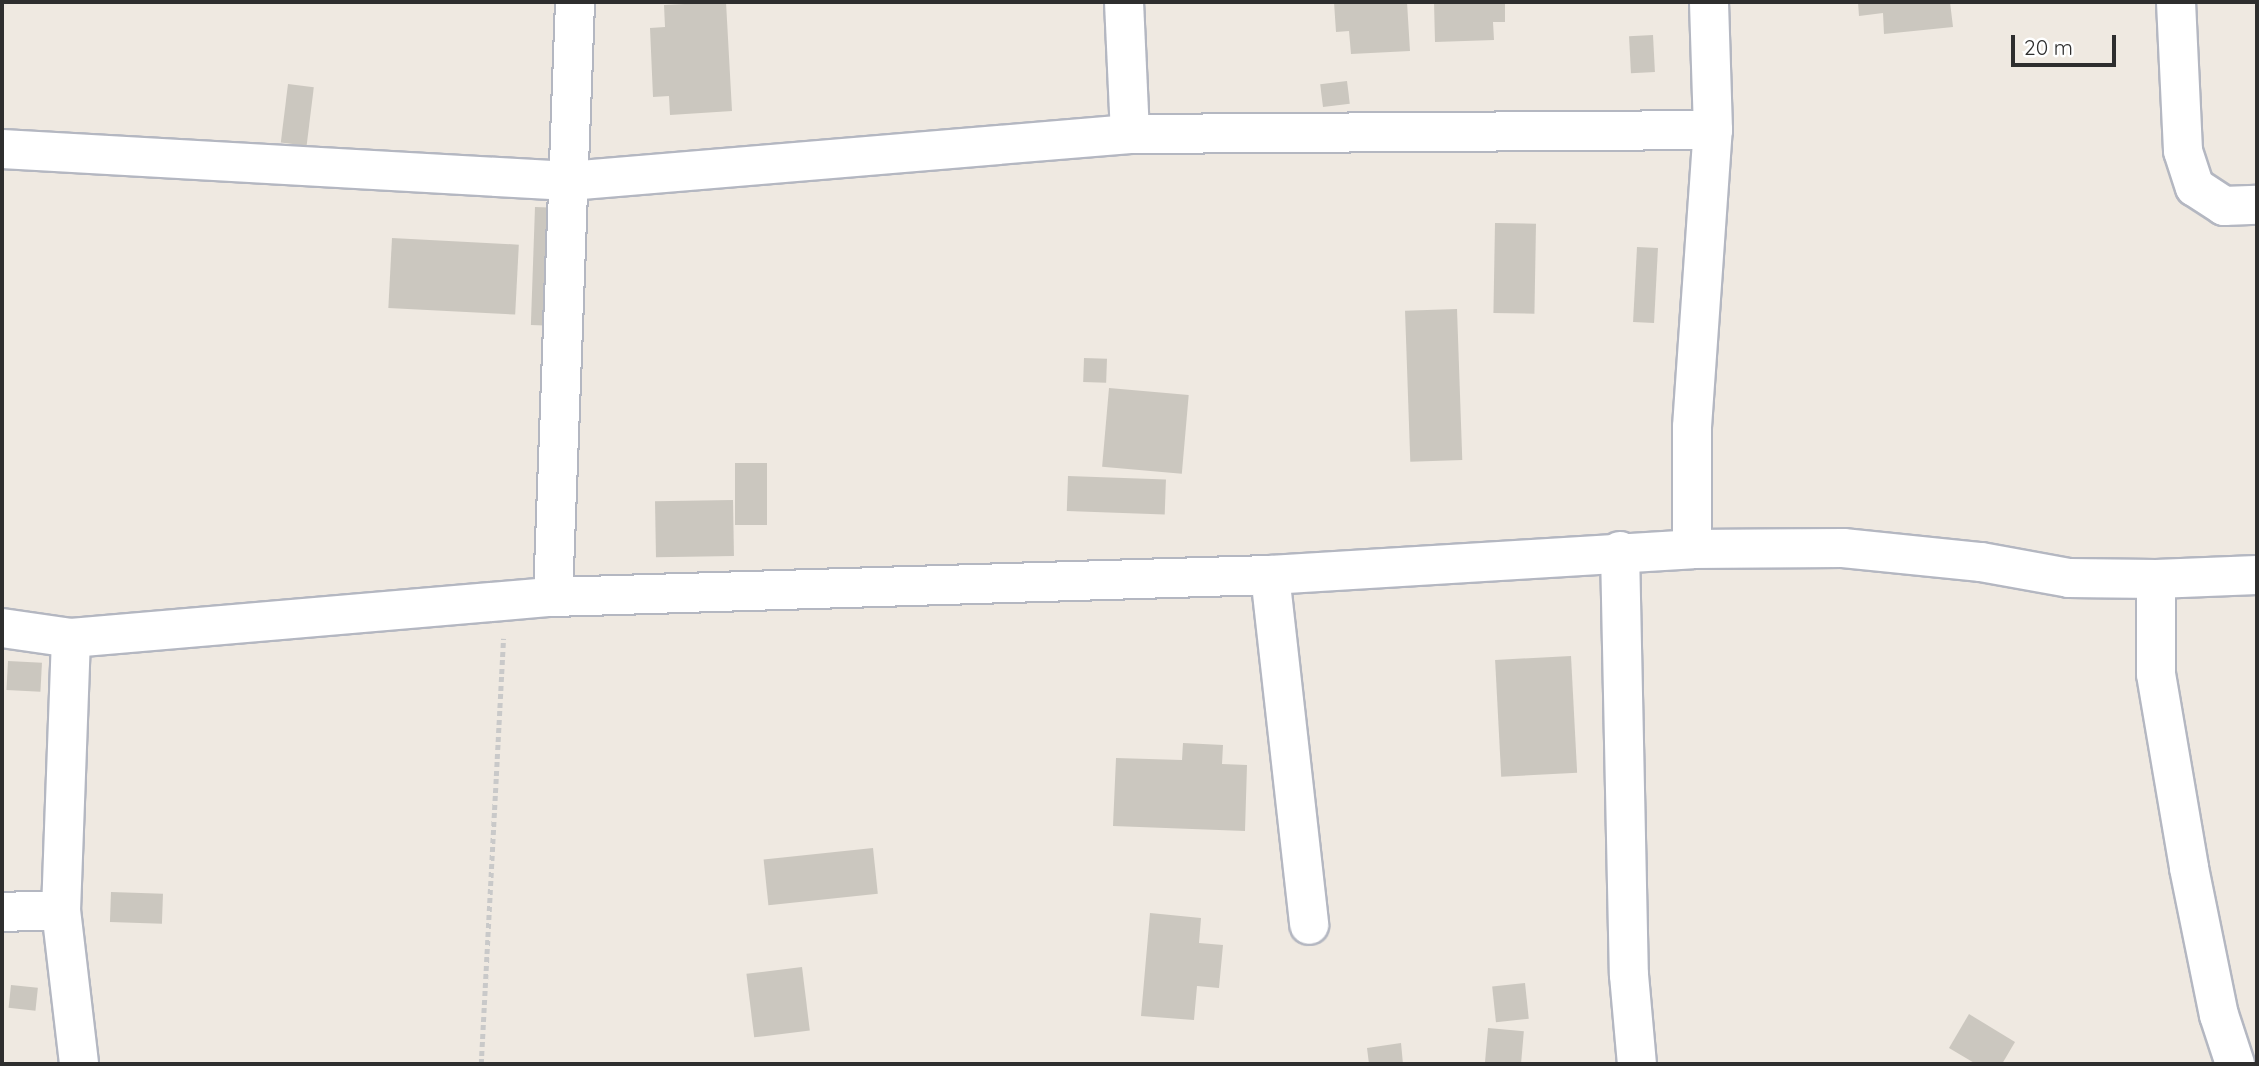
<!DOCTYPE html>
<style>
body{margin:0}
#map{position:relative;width:2259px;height:1066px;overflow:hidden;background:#efe9e1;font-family:Quicksand,sans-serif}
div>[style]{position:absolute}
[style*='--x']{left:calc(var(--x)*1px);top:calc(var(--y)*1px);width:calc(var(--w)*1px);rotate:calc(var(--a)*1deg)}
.building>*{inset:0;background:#cbc7bf;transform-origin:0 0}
.path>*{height:4.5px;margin-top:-2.25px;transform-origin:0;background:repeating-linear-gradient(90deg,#c9c9c9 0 5px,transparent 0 8.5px)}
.roads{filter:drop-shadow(2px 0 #b4b7c1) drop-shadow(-2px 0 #b4b7c1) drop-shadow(0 2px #b4b7c1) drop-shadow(0 -2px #b4b7c1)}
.minor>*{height:38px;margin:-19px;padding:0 19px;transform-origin:19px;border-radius:19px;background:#fff}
span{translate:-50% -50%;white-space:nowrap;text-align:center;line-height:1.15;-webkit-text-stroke:7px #fff;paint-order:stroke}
.frame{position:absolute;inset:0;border:4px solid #2e2e2e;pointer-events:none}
.scale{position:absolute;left:2011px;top:35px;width:105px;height:32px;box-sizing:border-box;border:4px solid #2e2e2e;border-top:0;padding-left:9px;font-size:21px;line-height:24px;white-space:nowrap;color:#2e2e2e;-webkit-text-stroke:5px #fff;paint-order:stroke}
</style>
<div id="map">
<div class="building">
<div style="clip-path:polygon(726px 2px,732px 111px,670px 115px,669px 96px,653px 97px,650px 28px,665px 27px,664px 5px)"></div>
<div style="clip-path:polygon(1334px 2px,1407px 2px,1410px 51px,1351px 54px,1349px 31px,1336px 32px)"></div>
<div style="clip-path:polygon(1434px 2px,1505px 2px,1505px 22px,1493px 22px,1494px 40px,1435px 42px)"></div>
<div style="clip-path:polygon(1858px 2px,1950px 2px,1953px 27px,1884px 34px,1883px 13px,1859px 16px)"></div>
<div style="left:1653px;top:35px;width:37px;height:24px;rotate:87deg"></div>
<div style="left:1347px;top:81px;width:23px;height:27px;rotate:83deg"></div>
<div style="left:288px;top:84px;width:26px;height:59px;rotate:7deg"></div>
<div style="left:535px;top:207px;width:28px;height:118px;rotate:2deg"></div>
<div style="left:1495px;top:223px;width:41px;height:90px;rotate:1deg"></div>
<div style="left:392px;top:238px;width:127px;height:70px;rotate:3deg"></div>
<div style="left:1637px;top:247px;width:21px;height:75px;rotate:3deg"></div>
<div style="left:1457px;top:309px;width:151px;height:52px;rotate:88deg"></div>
<div style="left:1084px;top:358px;width:23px;height:24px;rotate:2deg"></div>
<div style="left:1109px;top:388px;width:80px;height:79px;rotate:5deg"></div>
<div style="left:735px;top:463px;width:32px;height:62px"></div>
<div style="left:1068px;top:476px;width:98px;height:35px;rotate:2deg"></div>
<div style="left:733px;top:500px;width:56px;height:78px;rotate:89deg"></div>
<div style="left:1571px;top:656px;width:117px;height:76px;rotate:87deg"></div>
<div style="left:8px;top:661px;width:34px;height:29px;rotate:3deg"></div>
<div style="clip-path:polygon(1183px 743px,1223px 745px,1222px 764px,1247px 765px,1245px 831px,1113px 826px,1116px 758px,1182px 760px)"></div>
<div style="left:873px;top:848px;width:46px;height:110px;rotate:84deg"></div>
<div style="left:111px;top:892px;width:52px;height:30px;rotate:2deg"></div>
<div style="clip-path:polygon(1150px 913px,1201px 918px,1199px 943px,1223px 945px,1219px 988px,1197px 986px,1194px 1020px,1141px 1016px)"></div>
<div style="left:802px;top:967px;width:64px;height:56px;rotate:83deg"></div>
<div style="left:1525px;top:983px;width:36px;height:33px;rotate:84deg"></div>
<div style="left:11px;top:985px;width:27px;height:23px;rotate:6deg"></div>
<div style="clip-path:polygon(1969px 1014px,2015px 1042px,2002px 1064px,1976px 1064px,1949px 1048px)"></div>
<div style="left:1488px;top:1028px;width:36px;height:36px;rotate:5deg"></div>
<div style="clip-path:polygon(1401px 1043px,1403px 1064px,1369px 1064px,1367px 1048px)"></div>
</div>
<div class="path">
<div style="--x:481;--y:1064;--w:426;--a:-87"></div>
</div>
<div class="roads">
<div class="minor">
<div style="--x:1124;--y:2;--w:132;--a:87.4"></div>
<div style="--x:2176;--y:2;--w:149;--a:87.3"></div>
<div style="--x:2183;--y:151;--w:38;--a:72"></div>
<div style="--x:2195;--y:187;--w:35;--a:33"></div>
<div style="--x:2224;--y:206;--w:33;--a:-2"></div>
<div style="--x:2;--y:149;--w:568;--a:3.23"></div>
<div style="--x:569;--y:181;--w:563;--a:-4.79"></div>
<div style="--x:1130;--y:134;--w:583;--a:-0.39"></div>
<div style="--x:1692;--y:549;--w:122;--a:-90"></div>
<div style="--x:1692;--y:427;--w:298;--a:-86"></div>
<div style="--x:1713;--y:130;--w:128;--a:-91.8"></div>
<div style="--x:1620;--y:551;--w:424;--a:88.8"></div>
<div style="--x:1629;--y:975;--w:89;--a:84.9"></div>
<div style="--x:1270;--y:575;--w:352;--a:83.6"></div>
<div style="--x:2156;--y:579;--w:95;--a:90"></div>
<div style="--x:2156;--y:674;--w:197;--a:80.3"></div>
<div style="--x:2189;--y:868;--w:150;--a:78.5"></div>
<div style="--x:2219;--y:1015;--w:52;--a:71.9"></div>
<div style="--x:553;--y:597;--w:595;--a:-87.88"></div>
<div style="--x:2;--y:628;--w:70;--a:8.2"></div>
<div style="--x:71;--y:638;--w:484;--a:-4.9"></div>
<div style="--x:553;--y:597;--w:717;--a:-1.76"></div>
<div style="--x:1270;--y:575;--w:423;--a:-3.5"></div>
<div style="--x:1692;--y:549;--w:151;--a:-0.4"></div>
<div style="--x:1843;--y:548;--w:139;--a:5.8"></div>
<div style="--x:1981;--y:562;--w:89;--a:10.3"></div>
<div style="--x:2069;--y:578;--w:87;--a:0.7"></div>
<div style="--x:2156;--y:579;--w:101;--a:-2.3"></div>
<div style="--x:71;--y:638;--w:272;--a:92.1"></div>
<div style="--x:61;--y:910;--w:155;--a:83.3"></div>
<div style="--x:2;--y:912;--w:59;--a:-1.9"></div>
</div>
</div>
<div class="frame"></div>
<div class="scale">20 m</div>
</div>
